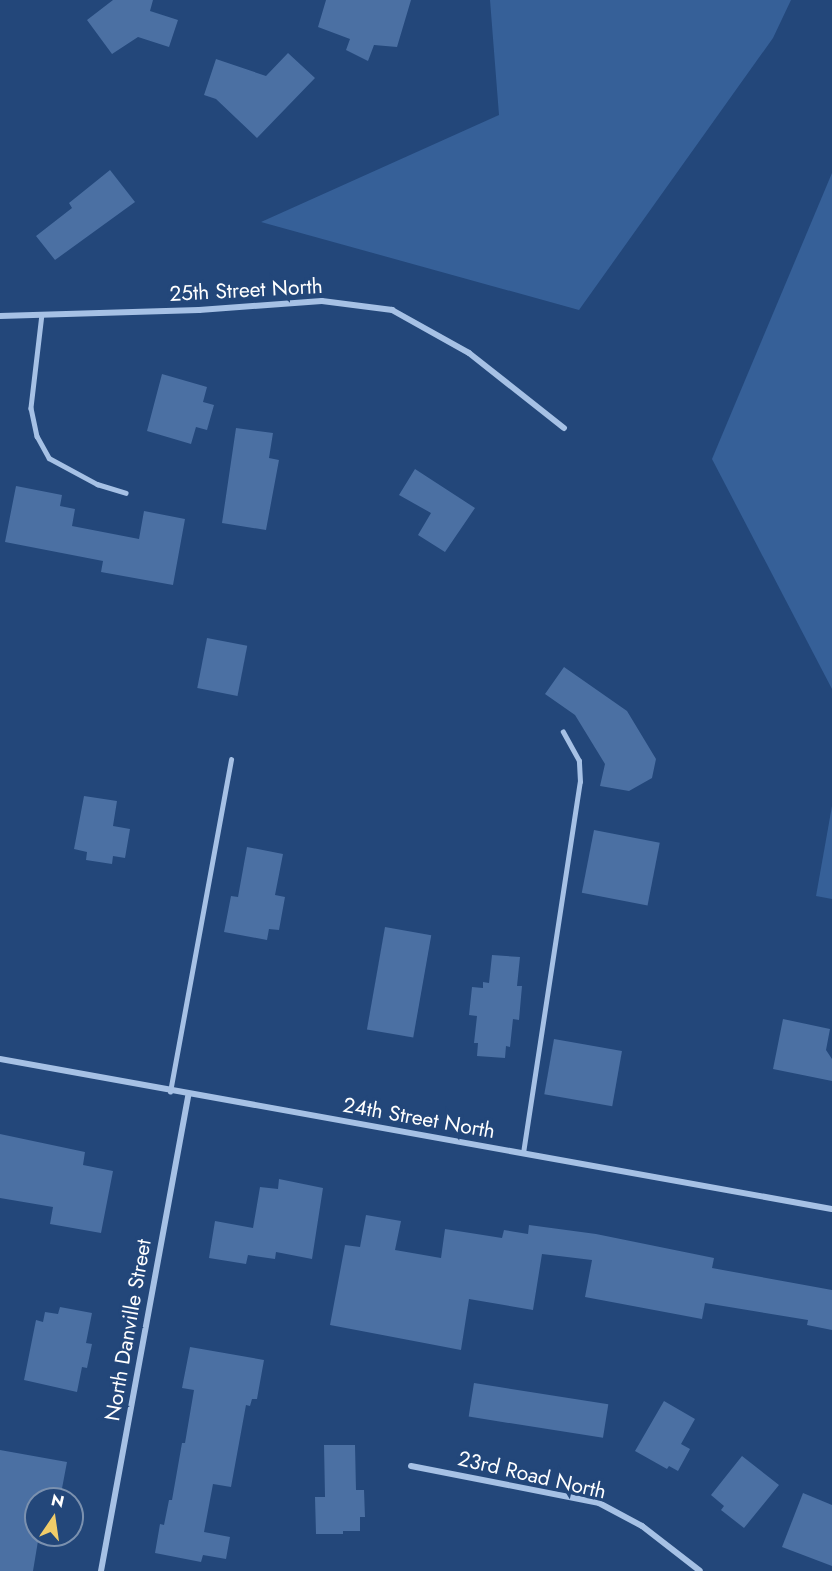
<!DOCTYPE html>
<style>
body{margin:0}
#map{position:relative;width:832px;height:1571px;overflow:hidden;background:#23477a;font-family:Jost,sans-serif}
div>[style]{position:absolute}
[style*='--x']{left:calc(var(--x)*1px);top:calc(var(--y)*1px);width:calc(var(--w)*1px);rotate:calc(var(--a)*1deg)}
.green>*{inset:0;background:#366098}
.building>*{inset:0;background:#4b70a3;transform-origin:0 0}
.lane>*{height:4.5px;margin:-2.25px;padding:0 2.25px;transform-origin:2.25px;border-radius:2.25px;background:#a6c1e5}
.street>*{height:6px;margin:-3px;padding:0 3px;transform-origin:3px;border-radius:3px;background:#a6c1e5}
span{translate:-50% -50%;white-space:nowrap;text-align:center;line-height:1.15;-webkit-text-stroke:6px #23477a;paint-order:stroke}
.street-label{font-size:21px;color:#fff}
.north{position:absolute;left:24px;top:1487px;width:60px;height:60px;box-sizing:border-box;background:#23477a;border:2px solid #7b91af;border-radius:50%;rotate:13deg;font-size:16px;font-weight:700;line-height:24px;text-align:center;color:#fff}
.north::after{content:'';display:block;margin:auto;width:21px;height:27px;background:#f0cc69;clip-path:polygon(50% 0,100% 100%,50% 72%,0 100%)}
</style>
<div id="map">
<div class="green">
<div style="clip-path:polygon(490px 0,791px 0,773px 38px,579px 310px,261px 222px,499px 115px)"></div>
<div style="clip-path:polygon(832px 173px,832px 689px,712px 459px)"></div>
<div style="clip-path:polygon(832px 806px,832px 899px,816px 896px)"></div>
</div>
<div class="building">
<div style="clip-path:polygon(113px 0,153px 0,150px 11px,178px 20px,169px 47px,138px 37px,112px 54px,87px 20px)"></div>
<div style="clip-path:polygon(326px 0,411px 0,397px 47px,374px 45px,368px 61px,346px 50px,350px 39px,318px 27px)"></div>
<div style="clip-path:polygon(288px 53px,315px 78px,257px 138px,216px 99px,204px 95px,216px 59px,266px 76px)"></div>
<div style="clip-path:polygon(110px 170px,135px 202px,55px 260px,36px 236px,72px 208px,69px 203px)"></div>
<div style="clip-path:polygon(162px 374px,207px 387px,203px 402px,214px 405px,207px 430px,196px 427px,191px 444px,147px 431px)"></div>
<div style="clip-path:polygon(236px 428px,273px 433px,269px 458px,279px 460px,266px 530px,222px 523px)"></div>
<div style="clip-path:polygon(415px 469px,475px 508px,445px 552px,418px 535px,431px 513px,399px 495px)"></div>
<div style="clip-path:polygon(16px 486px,62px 495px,60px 506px,75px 509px,72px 526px,139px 539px,144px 511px,185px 519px,173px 585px,101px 572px,103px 561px,5px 542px)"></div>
<div style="left:207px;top:638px;width:41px;height:51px;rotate:11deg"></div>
<div style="clip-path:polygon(564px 667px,627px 711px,656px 759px,652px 778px,629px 791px,600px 786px,605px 764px,575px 715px,545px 694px)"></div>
<div style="clip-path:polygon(84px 796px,117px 801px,113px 826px,130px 829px,125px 858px,113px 856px,112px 864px,86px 860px,87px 852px,74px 849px)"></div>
<div style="left:594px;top:830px;width:67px;height:64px;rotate:11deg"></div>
<div style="clip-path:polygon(247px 847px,283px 854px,275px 895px,285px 897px,279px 930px,269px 929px,267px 940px,224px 932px,231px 896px,238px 897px)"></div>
<div style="left:385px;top:927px;width:47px;height:104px;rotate:10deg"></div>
<div style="clip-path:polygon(492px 955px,520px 957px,517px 986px,522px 986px,519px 1020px,513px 1019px,510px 1047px,506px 1046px,505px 1058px,477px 1056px,478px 1043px,474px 1043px,477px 1016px,469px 1015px,472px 987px,483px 988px,483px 982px,489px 983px)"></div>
<div style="clip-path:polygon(783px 1019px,830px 1029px,826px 1050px,832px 1059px,832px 1081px,773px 1069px)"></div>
<div style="left:554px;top:1039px;width:69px;height:56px;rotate:10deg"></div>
<div style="clip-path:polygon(0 1134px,85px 1152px,83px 1165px,113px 1171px,101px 1233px,50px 1224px,53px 1207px,0 1198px)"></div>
<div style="clip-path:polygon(279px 1179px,323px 1188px,312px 1259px,276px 1252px,275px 1259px,248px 1255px,246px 1264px,209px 1258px,215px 1221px,253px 1228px,260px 1187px,278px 1189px)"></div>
<div style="clip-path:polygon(366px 1215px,401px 1221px,395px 1250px,441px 1258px,445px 1229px,502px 1238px,504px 1230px,528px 1234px,529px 1225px,596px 1234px,714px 1258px,712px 1268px,832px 1290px,832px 1330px,807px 1325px,808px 1320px,705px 1303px,702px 1319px,585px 1297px,592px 1260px,542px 1254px,533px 1310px,469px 1299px,461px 1350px,330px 1325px,345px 1245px,360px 1247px)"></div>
<div style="clip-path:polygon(60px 1307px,92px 1313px,86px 1343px,92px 1344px,87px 1368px,82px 1367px,77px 1392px,24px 1380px,36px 1320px,43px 1322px,45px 1312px,58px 1314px)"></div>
<div style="clip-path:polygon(190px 1347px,264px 1360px,257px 1399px,252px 1399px,250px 1406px,246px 1405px,231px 1487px,213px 1484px,204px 1532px,230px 1537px,226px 1559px,203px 1555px,201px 1562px,155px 1553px,160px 1524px,164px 1525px,169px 1500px,172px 1500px,182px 1443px,185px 1443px,194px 1390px,182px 1388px)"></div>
<div style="left:474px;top:1383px;width:136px;height:34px;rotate:9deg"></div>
<div style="clip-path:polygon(664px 1401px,695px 1419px,681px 1444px,690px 1449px,678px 1471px,669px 1466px,667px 1469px,635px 1451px)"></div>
<div style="clip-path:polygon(324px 1445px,355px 1445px,356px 1490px,364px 1490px,365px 1517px,360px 1517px,360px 1531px,343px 1531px,343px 1534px,316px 1534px,315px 1497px,325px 1497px)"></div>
<div style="clip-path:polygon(0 1450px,67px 1462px,60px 1499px,36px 1499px,36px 1535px,39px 1535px,33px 1571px,0 1571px)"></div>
<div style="clip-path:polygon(742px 1456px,779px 1485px,744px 1528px,721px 1510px,724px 1506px,711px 1495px)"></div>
<div style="clip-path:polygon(803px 1493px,832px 1505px,832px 1566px,782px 1547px)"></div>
</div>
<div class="lane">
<div style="--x:42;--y:314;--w:95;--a:96.7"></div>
<div style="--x:31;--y:408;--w:29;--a:78"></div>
<div style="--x:37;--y:436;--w:25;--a:61"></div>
<div style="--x:49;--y:458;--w:55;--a:28.4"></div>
<div style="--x:97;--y:484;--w:30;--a:17"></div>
<div style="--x:170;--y:1092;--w:338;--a:-79.6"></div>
<div style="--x:523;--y:1153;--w:375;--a:-81.3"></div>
<div style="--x:580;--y:782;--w:21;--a:-93"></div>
<div style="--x:579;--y:761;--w:33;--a:-119"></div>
</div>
<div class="street">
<div style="--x:0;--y:316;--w:199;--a:-1.7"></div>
<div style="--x:199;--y:310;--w:123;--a:-4.2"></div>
<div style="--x:322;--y:301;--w:71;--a:7.3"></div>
<div style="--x:392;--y:310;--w:88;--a:29.2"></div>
<div style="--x:469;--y:353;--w:121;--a:38.3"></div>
<div style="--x:0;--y:1059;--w:845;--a:10.22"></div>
<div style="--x:411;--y:1466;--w:192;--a:11.1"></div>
<div style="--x:599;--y:1503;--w:49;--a:28.1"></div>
<div style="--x:642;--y:1526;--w:73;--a:37.8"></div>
<div style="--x:101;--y:1571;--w:484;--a:-79.6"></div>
</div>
<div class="street-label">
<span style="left:246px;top:290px;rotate:-3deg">25th Street North</span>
<span style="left:419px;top:1118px;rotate:10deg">24th Street North</span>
<span style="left:128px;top:1330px;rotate:-80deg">North Danville Street</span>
<span style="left:532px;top:1475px;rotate:13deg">23rd Road North</span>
</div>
<div class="north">N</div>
</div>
